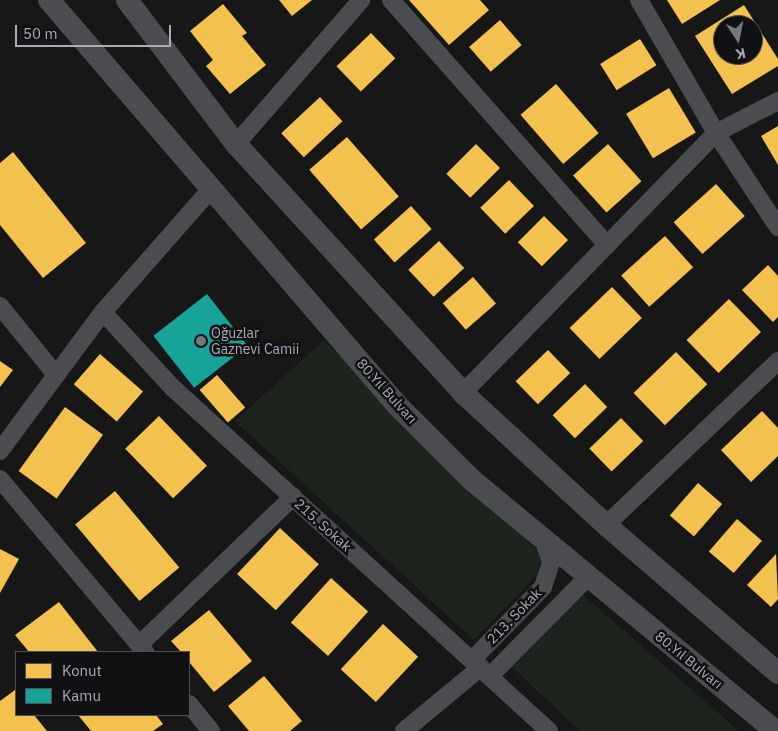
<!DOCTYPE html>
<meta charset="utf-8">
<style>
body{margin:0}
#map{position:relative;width:778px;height:731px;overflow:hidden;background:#171717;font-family:"IBM Plex Sans",sans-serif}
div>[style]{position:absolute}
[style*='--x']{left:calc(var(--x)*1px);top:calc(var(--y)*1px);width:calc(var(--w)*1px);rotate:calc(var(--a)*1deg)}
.green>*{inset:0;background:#1d241e}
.homes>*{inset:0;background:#f2c14e;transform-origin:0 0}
.public>*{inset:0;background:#17a398;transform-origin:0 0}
.minor>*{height:18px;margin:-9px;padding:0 9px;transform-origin:9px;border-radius:9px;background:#4b4c50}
.tertiary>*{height:22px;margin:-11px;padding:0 11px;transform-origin:11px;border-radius:11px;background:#4b4c50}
.dots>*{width:14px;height:14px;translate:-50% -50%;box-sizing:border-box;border:2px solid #111113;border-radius:50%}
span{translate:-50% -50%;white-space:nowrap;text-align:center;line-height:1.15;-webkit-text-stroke:5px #111113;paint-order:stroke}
.poi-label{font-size:14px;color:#a8adb8}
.left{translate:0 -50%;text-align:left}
.street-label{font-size:14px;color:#a8adb8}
.legend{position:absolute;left:15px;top:651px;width:175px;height:65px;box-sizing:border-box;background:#111113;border:1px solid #4d4f55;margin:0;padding:6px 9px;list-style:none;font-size:15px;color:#a8adb8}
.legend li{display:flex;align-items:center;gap:10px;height:25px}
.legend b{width:25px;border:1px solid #4d4f55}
.north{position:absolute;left:713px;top:15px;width:50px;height:50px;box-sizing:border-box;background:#111113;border:1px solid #4d4f55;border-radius:50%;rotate:169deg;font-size:14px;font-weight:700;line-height:20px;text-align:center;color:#a8adb8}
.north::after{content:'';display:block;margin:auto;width:18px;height:22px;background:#757880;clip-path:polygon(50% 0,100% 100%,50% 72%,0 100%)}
.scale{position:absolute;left:15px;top:25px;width:156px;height:22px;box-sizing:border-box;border:2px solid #a8adb8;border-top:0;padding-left:6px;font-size:15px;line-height:18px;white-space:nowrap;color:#a8adb8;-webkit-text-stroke:4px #111113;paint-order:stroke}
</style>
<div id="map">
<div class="green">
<div style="clip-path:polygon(324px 340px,541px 554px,537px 575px,474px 640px,235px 421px)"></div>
<div style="clip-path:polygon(582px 594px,739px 731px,580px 731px,512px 667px)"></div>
</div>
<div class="homes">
<div style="clip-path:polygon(279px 0,312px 0,292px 16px)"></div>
<div style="clip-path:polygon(409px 0,480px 0,489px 10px,449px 45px)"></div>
<div style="clip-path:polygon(667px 0,720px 0,682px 24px)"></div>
<div style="clip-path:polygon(223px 4px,247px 33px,242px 36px,266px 65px,230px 94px,206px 66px,213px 60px,190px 31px)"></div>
<div style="clip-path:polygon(evenodd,744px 5px,778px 59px,778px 66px,732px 94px,695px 36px,744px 5px,723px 25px,753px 25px,753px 55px,723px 55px,723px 25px)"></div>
<div style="left:500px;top:20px;width:33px;height:41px;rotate:49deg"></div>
<div style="left:371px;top:33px;width:35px;height:48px;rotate:46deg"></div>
<div style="left:640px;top:39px;width:31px;height:47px;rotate:58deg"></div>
<div style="left:556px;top:84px;width:65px;height:47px;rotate:49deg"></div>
<div style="left:669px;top:88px;width:52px;height:50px;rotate:59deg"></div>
<div style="left:320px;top:97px;width:33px;height:53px;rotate:47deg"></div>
<div style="clip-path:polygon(778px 126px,778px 165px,761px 136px)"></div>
<div style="left:347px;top:137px;width:79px;height:50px;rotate:49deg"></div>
<div style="left:476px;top:144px;width:34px;height:42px;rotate:45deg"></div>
<div style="left:608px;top:144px;width:50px;height:47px;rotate:48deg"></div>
<div style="clip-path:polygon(13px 152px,86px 243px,43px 278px,0 225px,0 163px)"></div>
<div style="left:509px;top:180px;width:36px;height:40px;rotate:46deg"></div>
<div style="left:716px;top:184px;width:43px;height:57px;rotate:48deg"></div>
<div style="left:411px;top:206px;width:31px;height:50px;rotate:48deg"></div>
<div style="left:544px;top:216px;width:34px;height:37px;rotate:45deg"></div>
<div style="left:665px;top:236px;width:42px;height:59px;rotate:48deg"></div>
<div style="left:439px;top:241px;width:37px;height:42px;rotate:47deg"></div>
<div style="clip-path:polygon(768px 265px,778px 276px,778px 317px,773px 322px,742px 290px)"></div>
<div style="left:473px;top:277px;width:35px;height:40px;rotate:49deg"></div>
<div style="left:612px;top:287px;width:43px;height:59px;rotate:46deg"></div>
<div style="left:729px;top:299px;width:46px;height:59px;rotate:46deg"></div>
<div style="left:548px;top:350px;width:32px;height:45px;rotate:46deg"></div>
<div style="left:676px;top:352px;width:45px;height:59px;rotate:46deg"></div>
<div style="left:100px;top:354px;width:57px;height:40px;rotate:41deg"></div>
<div style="clip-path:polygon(0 361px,13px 370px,0 387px)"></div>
<div style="left:217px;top:375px;width:43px;height:23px;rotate:49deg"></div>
<div style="left:585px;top:384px;width:32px;height:45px;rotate:46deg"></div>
<div style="left:65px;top:407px;width:47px;height:79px;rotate:36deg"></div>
<div style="clip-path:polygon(762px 411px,778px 428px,778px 456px,751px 482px,721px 450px)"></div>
<div style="left:159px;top:416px;width:69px;height:47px;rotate:46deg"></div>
<div style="left:621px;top:418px;width:32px;height:44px;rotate:46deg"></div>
<div style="left:698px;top:483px;width:32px;height:43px;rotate:41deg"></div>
<div style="left:115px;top:491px;width:100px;height:52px;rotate:50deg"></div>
<div style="left:737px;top:519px;width:33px;height:43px;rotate:41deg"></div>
<div style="left:280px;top:528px;width:53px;height:63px;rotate:43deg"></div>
<div style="clip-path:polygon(0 549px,19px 559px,0 593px)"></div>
<div style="clip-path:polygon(776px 554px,778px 599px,771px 607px,747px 585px)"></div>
<div style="left:331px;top:578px;width:50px;height:60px;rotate:42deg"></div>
<div style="clip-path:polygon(59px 602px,98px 652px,29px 652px,15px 635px)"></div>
<div style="clip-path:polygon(209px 610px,252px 661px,214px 692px,189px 662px,189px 652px,181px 652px,171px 641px)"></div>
<div style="left:383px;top:624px;width:48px;height:62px;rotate:43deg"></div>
<div style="clip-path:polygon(264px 676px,302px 721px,290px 731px,249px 731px,228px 706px)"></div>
<div style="clip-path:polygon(15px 690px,16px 715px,34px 715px,47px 731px,0 731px,0 701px)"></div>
<div style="clip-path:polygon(78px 715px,156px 715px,163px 724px,153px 731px,91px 731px)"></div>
</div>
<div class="public">
<div style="left:207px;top:294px;width:66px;height:68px;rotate:52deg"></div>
</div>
<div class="minor">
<div style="--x:391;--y:0;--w:327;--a:48.6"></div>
<div style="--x:639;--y:0;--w:154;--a:59.9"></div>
<div style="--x:716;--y:133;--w:113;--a:56.6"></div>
<div style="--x:236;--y:144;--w:191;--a:-49"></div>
<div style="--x:0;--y:306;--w:89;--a:50.9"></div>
<div style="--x:103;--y:312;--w:103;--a:47.4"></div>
<div style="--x:173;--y:388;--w:509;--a:42.37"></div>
<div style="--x:463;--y:393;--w:363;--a:-45.8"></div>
<div style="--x:716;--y:133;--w:70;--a:-27.3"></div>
<div style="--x:0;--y:451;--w:173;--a:-53.5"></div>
<div style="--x:103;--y:312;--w:165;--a:-48.7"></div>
<div style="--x:0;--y:479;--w:226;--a:50"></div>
<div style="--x:606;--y:525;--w:238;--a:-43.6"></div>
<div style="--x:139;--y:645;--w:214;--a:-43.9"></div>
<div style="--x:472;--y:660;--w:102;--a:-45.8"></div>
<div style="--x:543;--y:587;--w:26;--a:-72"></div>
<div style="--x:551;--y:562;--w:24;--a:-109"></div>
<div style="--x:490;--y:676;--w:139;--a:-45.3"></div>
<div style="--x:189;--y:704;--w:35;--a:51"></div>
<div style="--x:404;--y:731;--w:100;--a:-39.7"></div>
</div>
<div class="tertiary">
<div style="--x:49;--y:0;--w:534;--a:49.33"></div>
<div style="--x:397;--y:405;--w:106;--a:45"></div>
<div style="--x:472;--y:480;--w:393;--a:39.6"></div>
<div style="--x:127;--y:0;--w:181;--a:52.9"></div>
<div style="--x:236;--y:144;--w:337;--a:47.6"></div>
<div style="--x:463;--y:393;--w:195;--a:42.7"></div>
<div style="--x:606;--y:525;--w:227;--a:40.7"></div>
</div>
<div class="dots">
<div style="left:201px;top:341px;background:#757880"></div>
</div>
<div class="poi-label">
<span class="left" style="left:211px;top:341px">Oğuzlar<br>Gaznevi Camii</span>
</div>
<div class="street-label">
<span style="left:387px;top:391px;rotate:48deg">80.Yıl Bulvarı</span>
<span style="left:323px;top:525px;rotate:42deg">215. Sokak</span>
<span style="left:514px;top:616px;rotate:-46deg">213. Sokak</span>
<span style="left:689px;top:660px;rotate:39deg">80.Yıl Bulvarı</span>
</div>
<ul class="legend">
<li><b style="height:14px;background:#f2c14e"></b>Konut</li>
<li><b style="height:14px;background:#17a398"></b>Kamu</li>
</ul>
<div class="north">K</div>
<div class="scale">50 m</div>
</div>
